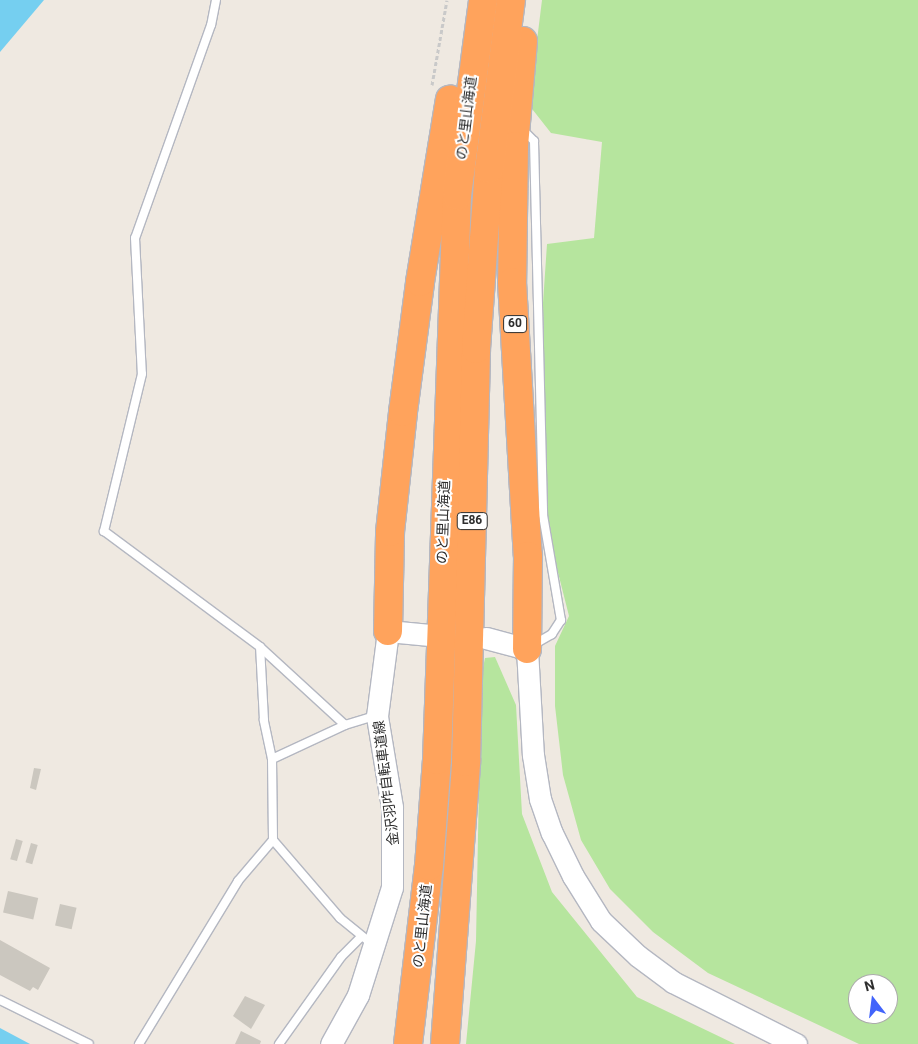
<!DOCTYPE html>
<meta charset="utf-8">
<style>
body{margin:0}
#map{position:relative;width:918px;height:1044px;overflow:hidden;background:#efe9e1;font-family:Roboto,"Noto Sans JP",sans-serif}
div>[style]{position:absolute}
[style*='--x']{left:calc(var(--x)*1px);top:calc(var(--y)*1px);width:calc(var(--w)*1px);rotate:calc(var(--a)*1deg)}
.green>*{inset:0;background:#b6e59e}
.water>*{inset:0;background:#75cff0}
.building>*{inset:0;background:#cbc7bf;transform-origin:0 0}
.path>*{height:3px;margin-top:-1.5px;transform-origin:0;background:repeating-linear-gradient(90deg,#c9c9c9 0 4px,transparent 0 6.5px)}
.roads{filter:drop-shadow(1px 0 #b4b7c1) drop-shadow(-1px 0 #b4b7c1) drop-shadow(0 1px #b4b7c1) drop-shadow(0 -1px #b4b7c1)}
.lane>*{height:8px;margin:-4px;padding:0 4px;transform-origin:4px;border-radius:4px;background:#fff}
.secondary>*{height:21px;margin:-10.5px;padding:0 10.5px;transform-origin:10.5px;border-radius:10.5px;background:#fff}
.highway>*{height:28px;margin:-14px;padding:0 14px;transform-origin:14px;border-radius:14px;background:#ffa35c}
span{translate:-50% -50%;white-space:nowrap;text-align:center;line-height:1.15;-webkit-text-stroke:4px #fff;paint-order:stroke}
.shield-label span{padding:1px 4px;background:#fff;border:1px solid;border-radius:4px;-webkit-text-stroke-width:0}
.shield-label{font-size:12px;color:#2e2e2e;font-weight:700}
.street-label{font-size:14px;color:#2e2e2e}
.north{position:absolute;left:848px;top:974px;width:50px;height:50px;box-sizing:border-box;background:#fff;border:1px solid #ababab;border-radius:50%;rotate:345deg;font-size:14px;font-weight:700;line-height:20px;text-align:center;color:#2e2e2e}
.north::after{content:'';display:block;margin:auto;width:18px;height:22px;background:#4264fb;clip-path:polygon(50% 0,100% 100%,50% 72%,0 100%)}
</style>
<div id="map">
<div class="green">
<div style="clip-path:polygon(evenodd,542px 0,918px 0,918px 1044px,859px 1044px,708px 973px,653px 932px,610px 889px,581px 840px,563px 775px,555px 706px,555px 646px,569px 616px,546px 525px,543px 303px,547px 244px,594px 238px,602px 142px,551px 133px,529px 105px,542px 0,858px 984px,888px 984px,888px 1014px,858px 1014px,858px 984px)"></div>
<div style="clip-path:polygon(495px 657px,516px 705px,522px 814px,552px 892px,637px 997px,735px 1044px,466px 1044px,476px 941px,481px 678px,485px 658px)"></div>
</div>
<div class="water">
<div style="clip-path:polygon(0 0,44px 0,0 52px)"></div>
<div style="clip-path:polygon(0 1028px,30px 1044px,0 1044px)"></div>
</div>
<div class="building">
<div style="clip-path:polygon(34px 768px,41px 769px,36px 790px,30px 788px)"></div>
<div style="left:16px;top:839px;width:7px;height:21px;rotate:16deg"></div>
<div style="left:31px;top:843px;width:7px;height:20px;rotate:16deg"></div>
<div style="left:8px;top:891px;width:31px;height:22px;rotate:13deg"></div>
<div style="left:60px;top:904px;width:17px;height:22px;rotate:13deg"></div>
<div style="clip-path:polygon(0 940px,50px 968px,38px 990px,33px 987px,30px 991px,0 975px)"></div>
<div style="clip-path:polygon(245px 996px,265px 1005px,251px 1029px,233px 1016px)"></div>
<div style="clip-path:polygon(241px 1031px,261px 1041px,260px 1044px,235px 1044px)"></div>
</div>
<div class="path">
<div style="--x:432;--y:85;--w:86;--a:-80"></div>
</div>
<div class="roads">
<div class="lane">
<div style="--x:216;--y:0;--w:25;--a:101"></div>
<div style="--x:211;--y:25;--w:226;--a:109.6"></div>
<div style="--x:135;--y:238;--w:136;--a:87.1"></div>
<div style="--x:142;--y:374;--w:162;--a:103.6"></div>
<div style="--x:104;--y:531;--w:194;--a:36.6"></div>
<div style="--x:522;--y:129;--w:17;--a:45"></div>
<div style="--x:534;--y:141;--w:374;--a:88.6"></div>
<div style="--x:543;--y:515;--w:107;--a:80.3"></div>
<div style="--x:561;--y:620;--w:17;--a:123"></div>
<div style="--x:552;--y:634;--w:22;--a:150"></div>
<div style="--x:272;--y:759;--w:40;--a:-102"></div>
<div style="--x:264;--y:720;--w:73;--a:-93.1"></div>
<div style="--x:260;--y:647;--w:115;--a:42.5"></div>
<div style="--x:273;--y:840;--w:81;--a:-90.7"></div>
<div style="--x:272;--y:759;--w:81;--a:-25"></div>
<div style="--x:345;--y:725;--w:30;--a:-17"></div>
<div style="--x:0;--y:1000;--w:99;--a:26.3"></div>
<div style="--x:139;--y:1044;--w:191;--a:-58.7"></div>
<div style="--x:238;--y:881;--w:54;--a:-49.5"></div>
<div style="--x:273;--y:840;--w:103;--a:49.3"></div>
<div style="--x:340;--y:918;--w:41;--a:39.1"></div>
<div style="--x:279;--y:1044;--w:107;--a:-54.5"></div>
<div style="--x:341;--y:957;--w:28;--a:-45"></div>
</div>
<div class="secondary">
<div style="--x:486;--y:638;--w:42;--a:15"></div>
<div style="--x:527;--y:649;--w:106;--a:86.8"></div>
<div style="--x:533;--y:755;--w:45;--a:81"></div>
<div style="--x:540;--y:799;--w:36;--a:71"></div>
<div style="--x:552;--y:833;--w:48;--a:64"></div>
<div style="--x:573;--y:876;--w:53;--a:58.1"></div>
<div style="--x:601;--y:921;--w:51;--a:43.4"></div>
<div style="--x:638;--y:956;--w:44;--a:36.6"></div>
<div style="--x:673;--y:982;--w:138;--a:26.8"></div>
<div style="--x:331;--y:1044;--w:56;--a:-61.1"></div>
<div style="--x:358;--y:995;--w:113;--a:-72.5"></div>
<div style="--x:392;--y:887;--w:80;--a:-90"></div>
<div style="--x:392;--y:807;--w:92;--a:-99.4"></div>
<div style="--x:377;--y:716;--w:86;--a:-82.6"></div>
<div style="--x:388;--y:631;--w:42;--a:5.4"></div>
</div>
<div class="highway">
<div style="--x:523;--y:41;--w:105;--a:94.9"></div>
<div style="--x:514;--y:146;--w:136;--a:90.8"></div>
<div style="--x:512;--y:282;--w:274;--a:86.7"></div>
<div style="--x:528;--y:556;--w:93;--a:90.6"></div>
<div style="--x:388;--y:631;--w:99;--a:-88.8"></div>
<div style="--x:390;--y:532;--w:121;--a:-83.8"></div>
<div style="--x:403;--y:412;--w:131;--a:-82.5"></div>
<div style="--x:420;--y:282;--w:185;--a:-80.7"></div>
<div style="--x:408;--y:1044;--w:179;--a:-83.3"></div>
<div style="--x:429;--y:866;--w:106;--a:-85.7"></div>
<div style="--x:437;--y:760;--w:564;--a:-87.97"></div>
<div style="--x:457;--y:196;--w:198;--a:-82.4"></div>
<div style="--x:445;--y:1044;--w:283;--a:-85.7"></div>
<div style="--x:466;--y:762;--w:413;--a:-88.6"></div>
<div style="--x:476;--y:349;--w:180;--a:-85.9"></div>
<div style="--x:489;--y:169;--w:170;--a:-82.6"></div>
</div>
</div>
<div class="shield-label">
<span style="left:515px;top:324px">60</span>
<span style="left:472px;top:521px">E86</span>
</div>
<div class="street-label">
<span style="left:466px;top:118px;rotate:-83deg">のと里山海道</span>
<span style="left:443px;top:522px;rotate:-88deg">のと里山海道</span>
<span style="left:386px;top:783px;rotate:-97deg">金沢羽咋自転車道線</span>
<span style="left:422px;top:926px;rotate:-84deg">のと里山海道</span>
</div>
<div class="north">N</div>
</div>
